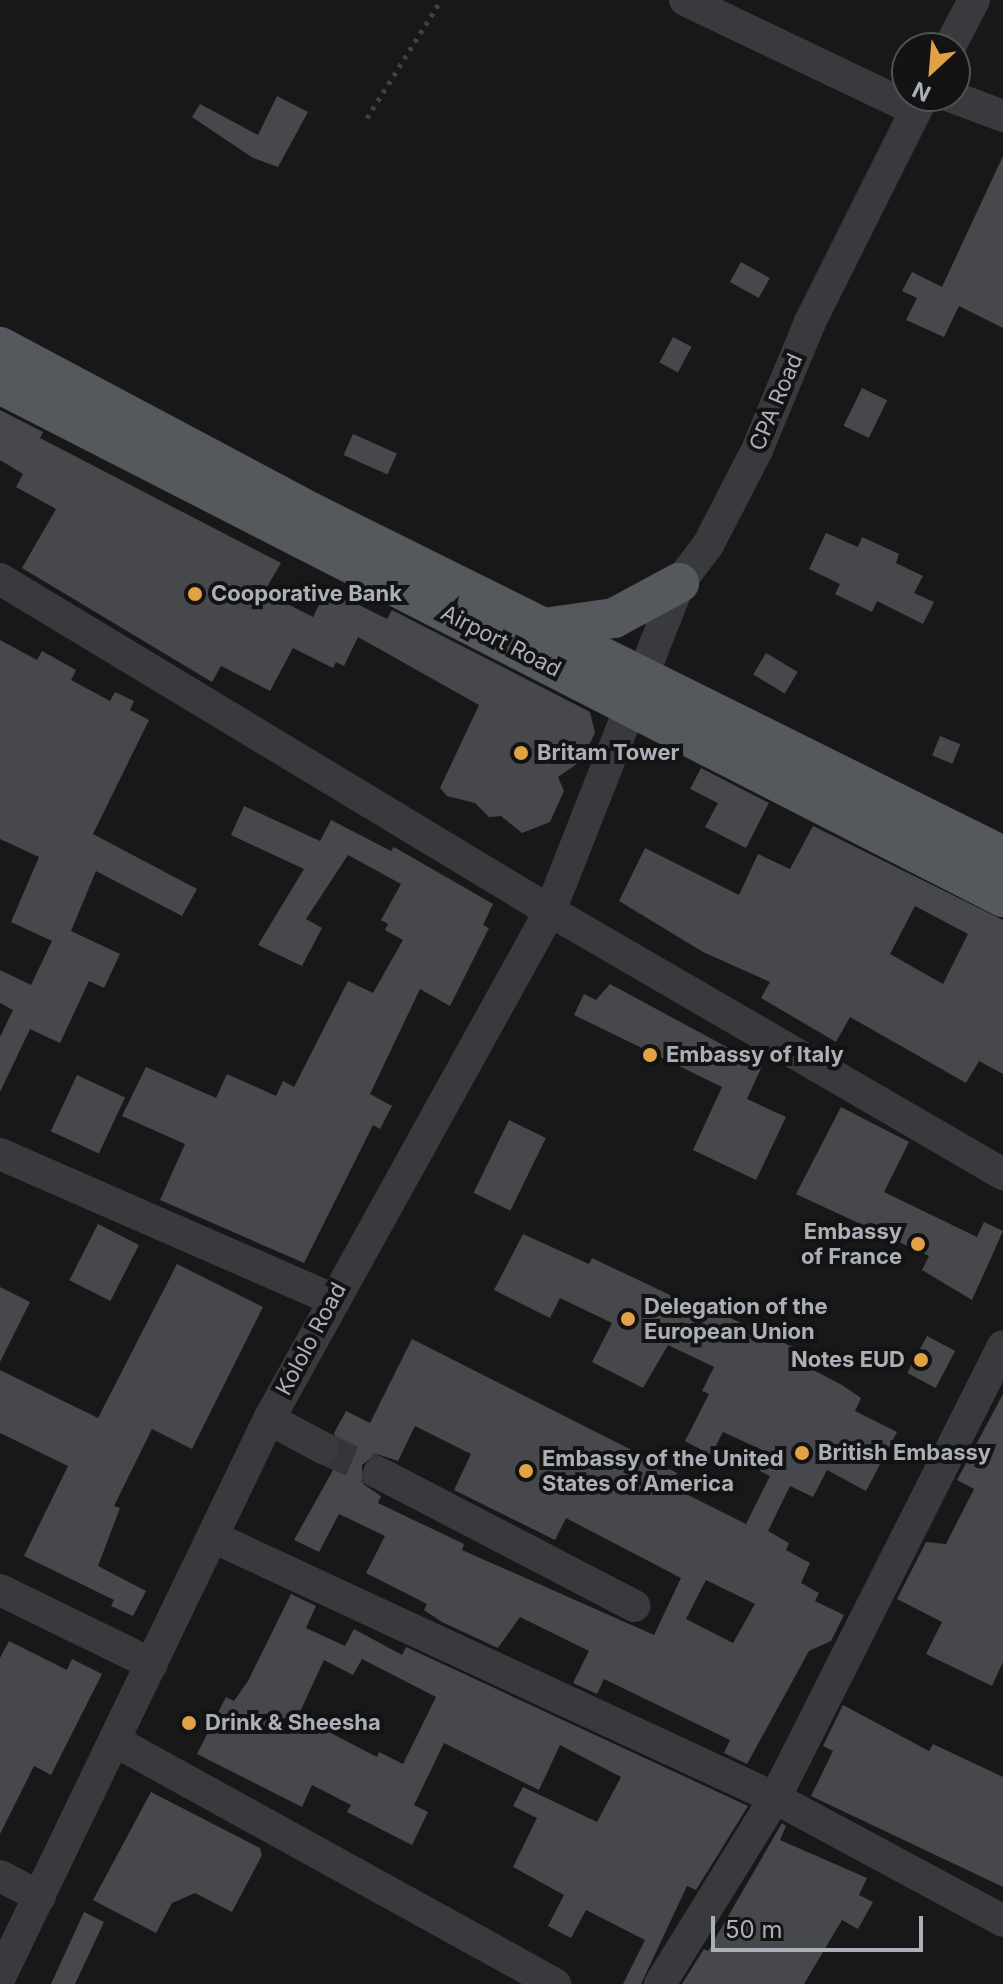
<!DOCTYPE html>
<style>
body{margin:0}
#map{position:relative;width:1003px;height:1984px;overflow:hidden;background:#181819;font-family:Inter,sans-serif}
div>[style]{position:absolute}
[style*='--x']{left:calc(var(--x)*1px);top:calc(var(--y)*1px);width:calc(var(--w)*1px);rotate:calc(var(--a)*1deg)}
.building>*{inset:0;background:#47484c;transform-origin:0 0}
.minor-tunnel>*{height:32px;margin-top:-16px;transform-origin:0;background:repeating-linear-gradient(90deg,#353639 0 32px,transparent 0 48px)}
.path>*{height:5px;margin-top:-2.5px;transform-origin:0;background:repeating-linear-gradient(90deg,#3f4145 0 4px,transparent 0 10px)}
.minor>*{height:32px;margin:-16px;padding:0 16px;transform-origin:16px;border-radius:16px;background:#393a3e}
.major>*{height:40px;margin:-20px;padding:0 20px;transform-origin:20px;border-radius:20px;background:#55585d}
.dots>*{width:22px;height:22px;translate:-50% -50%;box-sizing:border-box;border:4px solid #131314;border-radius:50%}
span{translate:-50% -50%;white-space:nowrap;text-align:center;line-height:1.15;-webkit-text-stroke:8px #131314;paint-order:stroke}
.street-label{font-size:22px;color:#abb0b8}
.poi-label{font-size:22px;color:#abb0b8;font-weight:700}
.left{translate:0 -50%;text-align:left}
.right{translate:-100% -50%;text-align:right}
.north{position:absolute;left:891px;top:32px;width:80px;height:80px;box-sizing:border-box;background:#131314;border:2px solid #505256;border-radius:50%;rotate:206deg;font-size:22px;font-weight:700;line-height:32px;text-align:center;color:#abb0b8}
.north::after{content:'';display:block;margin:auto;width:28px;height:36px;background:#e3a146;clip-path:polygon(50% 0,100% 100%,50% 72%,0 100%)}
.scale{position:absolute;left:711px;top:1916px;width:212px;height:36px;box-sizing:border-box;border:4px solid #abb0b8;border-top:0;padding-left:10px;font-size:24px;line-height:28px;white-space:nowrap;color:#abb0b8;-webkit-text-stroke:6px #131314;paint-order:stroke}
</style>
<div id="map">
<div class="building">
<div style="clip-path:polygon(277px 96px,308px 112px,278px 167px,253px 158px,192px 117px,200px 104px,258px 135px)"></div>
<div style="clip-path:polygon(1003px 156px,1003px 328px,959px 306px,944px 337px,906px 320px,917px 298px,902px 291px,912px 272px,942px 287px)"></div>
<div style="left:741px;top:262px;width:33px;height:23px;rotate:29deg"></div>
<div style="left:673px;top:337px;width:21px;height:29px;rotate:28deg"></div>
<div style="left:862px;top:388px;width:28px;height:42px;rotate:26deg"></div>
<div style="clip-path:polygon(0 410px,43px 432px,40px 438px,281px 563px,264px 592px,313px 617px,327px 589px,387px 619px,392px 610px,590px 712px,595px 733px,581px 761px,558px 777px,564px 791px,550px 822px,522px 833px,501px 816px,489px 817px,475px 803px,447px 796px,440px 788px,479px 705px,358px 637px,344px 666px,336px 662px,333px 668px,293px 648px,270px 691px,221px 666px,212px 682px,22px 568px,56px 509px,16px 487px,23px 474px,0 460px)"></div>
<div style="left:353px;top:434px;width:48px;height:23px;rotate:24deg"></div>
<div style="clip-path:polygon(826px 533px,858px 547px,862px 537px,899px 554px,896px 563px,923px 576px,914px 593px,934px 602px,923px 624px,877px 601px,872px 612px,835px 594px,840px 584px,809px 569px)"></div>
<div style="clip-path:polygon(0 640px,37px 660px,42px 651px,76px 670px,71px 680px,110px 701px,115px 692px,134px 701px,130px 710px,149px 720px,93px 834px,197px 889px,182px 916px,96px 871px,71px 931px,120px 954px,104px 988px,89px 981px,60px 1043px,30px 1029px,0 1092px,0 1037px,13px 1010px,0 1003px,0 970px,31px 985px,52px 941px,11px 922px,39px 857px,0 839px)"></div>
<div style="left:766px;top:653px;width:37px;height:25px;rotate:31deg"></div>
<div style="left:940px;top:736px;width:22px;height:21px;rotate:22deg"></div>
<div style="clip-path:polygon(701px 768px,769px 803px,746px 848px,705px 827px,718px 803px,690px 789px)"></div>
<div style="clip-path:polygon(244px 806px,320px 841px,331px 820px,391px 851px,394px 847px,493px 904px,483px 925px,489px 928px,450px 1006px,420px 989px,370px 1094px,392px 1106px,380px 1129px,373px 1125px,304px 1263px,160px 1200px,185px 1144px,122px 1116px,146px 1067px,216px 1098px,227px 1074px,276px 1096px,283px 1081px,294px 1087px,348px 981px,373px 993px,403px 940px,385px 930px,388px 924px,381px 920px,401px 884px,348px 855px,306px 919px,322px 928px,302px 966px,258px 945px,304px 869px,231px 835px)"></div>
<div style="clip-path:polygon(evenodd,813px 826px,1003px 920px,1003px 1074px,979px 1061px,966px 1083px,850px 1017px,836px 1042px,761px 998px,770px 982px,703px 952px,619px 901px,645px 848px,739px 895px,758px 854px,790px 869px,813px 826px,915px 906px,968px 934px,943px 984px,890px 954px,915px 906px)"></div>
<div style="clip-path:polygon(610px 984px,762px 1066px,747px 1099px,786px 1117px,756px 1180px,693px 1150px,722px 1087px,574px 1015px,584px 994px,596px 1000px)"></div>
<div style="left:77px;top:1075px;width:53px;height:62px;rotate:25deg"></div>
<div style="clip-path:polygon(841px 1107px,909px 1142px,884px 1192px,977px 1237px,984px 1222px,1003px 1231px,972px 1300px,922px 1270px,929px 1256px,796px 1194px)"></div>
<div style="left:509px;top:1120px;width:41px;height:81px;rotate:26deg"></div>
<div style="left:98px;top:1224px;width:46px;height:63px;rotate:27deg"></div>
<div style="clip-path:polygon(evenodd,523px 1234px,589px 1264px,592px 1258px,689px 1304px,690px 1299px,801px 1351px,796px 1361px,842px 1385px,861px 1398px,855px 1411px,897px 1432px,866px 1491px,827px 1470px,813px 1497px,790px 1486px,768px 1531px,789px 1543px,786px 1550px,810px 1563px,801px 1583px,819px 1593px,815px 1601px,844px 1615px,831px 1641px,809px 1651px,747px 1764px,724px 1753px,730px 1740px,604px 1679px,597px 1694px,573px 1683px,589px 1651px,520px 1617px,498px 1648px,442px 1622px,424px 1610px,427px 1604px,366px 1573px,385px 1536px,339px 1514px,319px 1552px,294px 1540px,342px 1454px,334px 1433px,346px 1411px,370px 1423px,412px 1339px,677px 1473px,670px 1486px,746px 1524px,770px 1476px,760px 1471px,769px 1453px,723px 1432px,711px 1455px,685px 1441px,709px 1394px,702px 1391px,714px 1367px,668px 1345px,643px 1388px,592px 1362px,612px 1323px,560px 1298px,550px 1318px,494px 1290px,523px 1234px,415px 1426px,471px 1454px,454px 1490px,555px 1540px,566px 1518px,681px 1578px,654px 1635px,462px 1550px,464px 1544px,378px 1503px,381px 1496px,363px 1484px,362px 1465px,377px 1454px,398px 1461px,415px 1426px,523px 1234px,706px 1580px,755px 1604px,733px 1643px,686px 1619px,706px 1580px)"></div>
<div style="clip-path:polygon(177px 1264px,263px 1307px,192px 1449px,152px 1429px,114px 1506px,120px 1508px,98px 1566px,146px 1591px,133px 1616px,111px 1606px,114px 1600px,24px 1556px,68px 1466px,0 1433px,0 1370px,98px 1418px)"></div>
<div style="clip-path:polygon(0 1287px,30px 1302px,0 1362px)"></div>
<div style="left:927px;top:1336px;width:32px;height:42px;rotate:28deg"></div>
<div style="clip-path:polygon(1003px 1394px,1003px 1662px,992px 1686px,926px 1654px,942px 1622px,897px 1599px,926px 1542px,946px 1544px,974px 1489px,957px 1480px)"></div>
<div style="clip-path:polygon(evenodd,291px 1594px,316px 1606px,306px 1628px,345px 1646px,354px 1629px,402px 1655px,406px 1647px,748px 1806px,696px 1890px,687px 1886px,641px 1984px,623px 1984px,645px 1940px,586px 1910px,571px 1938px,548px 1926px,564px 1895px,513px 1867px,537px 1818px,513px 1806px,523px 1787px,597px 1822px,621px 1777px,560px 1745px,539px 1790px,444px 1743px,414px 1805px,428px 1812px,412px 1845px,347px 1812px,351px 1805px,312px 1785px,302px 1807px,197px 1754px,226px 1697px,234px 1701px,248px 1681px,291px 1594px,362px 1659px,436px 1697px,403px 1764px,379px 1752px,377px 1757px,298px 1716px,324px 1660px,353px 1675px,362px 1659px)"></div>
<div style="clip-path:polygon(9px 1641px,67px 1670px,72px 1659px,102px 1674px,51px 1775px,34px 1766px,0 1834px,0 1658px)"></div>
<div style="clip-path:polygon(843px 1705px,929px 1751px,933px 1744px,1003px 1777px,1003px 1887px,811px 1796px,833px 1751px,823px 1746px)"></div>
<div style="clip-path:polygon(151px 1792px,260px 1848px,262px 1855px,232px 1912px,195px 1893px,172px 1903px,156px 1933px,93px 1900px)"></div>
<div style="clip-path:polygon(782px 1823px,786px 1826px,780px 1840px,867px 1878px,859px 1895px,873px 1902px,858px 1929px,842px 1920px,804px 1984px,682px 1984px,704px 1949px,708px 1951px)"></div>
<div style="clip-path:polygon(84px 1912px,104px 1922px,75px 1984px,51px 1984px)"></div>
</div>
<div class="minor-tunnel">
<div style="--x:323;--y:1448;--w:61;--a:24.1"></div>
</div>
<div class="path">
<div style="--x:367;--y:118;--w:139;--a:-57.9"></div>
</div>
<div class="minor">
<div style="--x:685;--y:0;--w:254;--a:25.5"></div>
<div style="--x:949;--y:48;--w:54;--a:-62.5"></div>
<div style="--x:950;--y:96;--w:57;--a:20.7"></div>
<div style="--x:0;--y:579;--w:642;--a:31.12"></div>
<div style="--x:550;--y:911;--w:524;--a:30.14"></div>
<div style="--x:0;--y:1154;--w:362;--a:23.6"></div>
<div style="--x:269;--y:1419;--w:61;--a:28.2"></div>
<div style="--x:379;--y:1473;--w:288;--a:27.5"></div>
<div style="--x:213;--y:1537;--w:620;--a:24.91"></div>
<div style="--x:775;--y:1798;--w:259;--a:28.3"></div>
<div style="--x:0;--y:1590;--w:169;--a:26"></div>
<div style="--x:115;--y:1741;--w:503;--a:28.91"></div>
<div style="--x:0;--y:1876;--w:45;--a:27.7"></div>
<div style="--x:0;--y:1977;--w:619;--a:-64.26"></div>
<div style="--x:269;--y:1419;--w:581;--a:-61.05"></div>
<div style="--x:550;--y:911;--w:352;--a:-68.5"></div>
<div style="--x:679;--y:583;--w:48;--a:-52.7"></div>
<div style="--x:708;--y:545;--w:107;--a:-62.7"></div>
<div style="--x:757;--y:450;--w:139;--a:-67.5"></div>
<div style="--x:810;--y:322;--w:253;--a:-63.4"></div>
<div style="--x:660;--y:1984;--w:219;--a:-58.3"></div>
<div style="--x:775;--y:1798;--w:506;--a:-63.23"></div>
</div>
<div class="major">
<div style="--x:0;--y:347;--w:351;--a:28"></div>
<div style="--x:310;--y:512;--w:774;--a:26.4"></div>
<div style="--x:0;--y:384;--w:1127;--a:27.09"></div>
<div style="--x:544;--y:628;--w:71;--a:-8.1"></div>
<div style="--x:614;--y:618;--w:74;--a:-28.3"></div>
</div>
<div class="dots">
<div style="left:195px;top:594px;background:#e3a146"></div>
<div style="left:521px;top:753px;background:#e3a146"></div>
<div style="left:650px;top:1055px;background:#e3a146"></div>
<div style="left:918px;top:1244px;background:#e3a146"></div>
<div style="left:628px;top:1319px;background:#e3a146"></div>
<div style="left:921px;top:1360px;background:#e3a146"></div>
<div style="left:802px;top:1453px;background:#e3a146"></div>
<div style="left:526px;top:1471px;background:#e3a146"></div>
<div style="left:189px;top:1723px;background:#e3a146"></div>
</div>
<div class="street-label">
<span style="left:776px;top:402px;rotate:-67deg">CPA Road</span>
<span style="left:501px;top:641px;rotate:27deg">Airport Road</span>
<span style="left:311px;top:1339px;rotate:-62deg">Kololo Road</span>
</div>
<div class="poi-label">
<span class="left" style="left:211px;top:594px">Cooporative Bank</span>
<span class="left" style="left:537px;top:753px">Britam Tower</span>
<span class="left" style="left:666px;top:1055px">Embassy of Italy</span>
<span class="right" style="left:902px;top:1244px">Embassy<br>of France</span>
<span class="left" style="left:644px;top:1319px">Delegation of the<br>European Union</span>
<span class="right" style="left:905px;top:1360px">Notes EUD</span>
<span class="left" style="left:818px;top:1453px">British Embassy</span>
<span class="left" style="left:542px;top:1471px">Embassy of the United<br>States of America</span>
<span class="left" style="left:205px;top:1723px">Drink &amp; Sheesha</span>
</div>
<div class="north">N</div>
<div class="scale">50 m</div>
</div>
